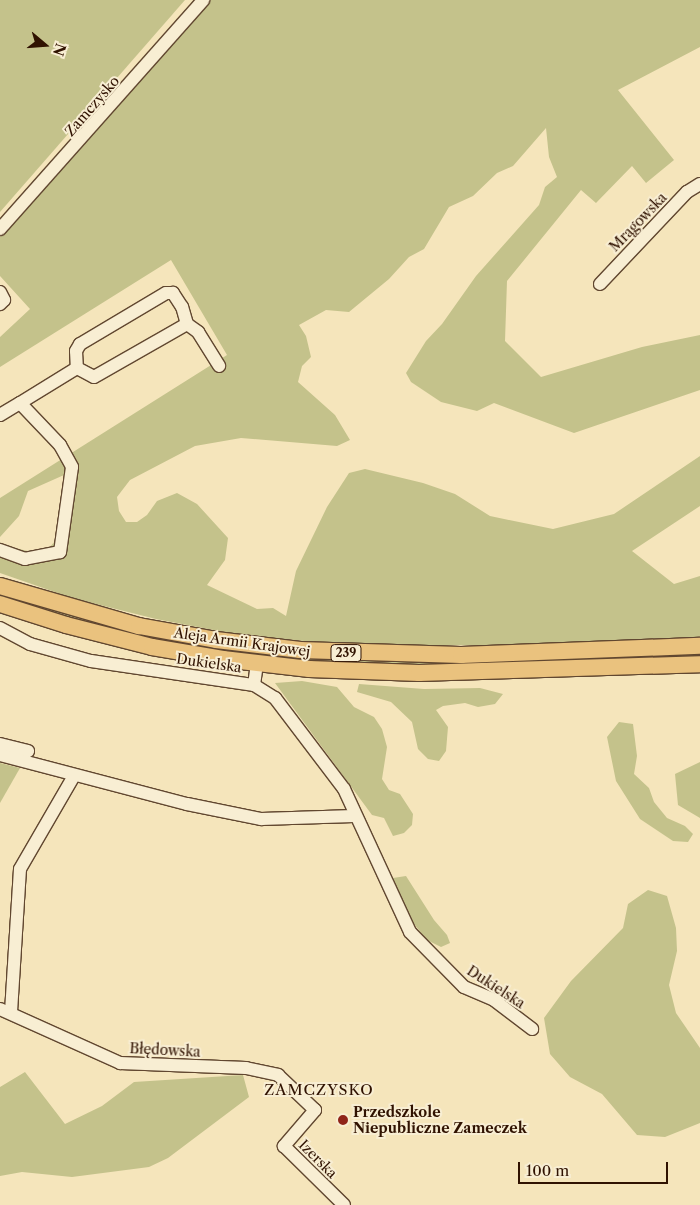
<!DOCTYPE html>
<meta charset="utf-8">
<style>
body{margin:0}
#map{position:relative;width:700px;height:1205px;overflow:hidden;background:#f5e5bb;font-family:"Libre Caslon Text",serif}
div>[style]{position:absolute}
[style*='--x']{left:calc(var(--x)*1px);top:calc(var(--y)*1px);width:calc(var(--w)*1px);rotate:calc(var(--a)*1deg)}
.green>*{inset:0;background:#c4c28b}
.roads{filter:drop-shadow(1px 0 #614730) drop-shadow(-1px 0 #614730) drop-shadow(0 1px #614730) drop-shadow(0 -1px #614730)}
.minor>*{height:12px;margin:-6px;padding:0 6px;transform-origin:6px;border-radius:6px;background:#f8eed3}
.major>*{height:16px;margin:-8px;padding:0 8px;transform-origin:8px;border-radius:8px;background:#eac27e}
.dots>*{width:14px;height:14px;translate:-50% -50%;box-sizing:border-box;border:2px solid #f8eed3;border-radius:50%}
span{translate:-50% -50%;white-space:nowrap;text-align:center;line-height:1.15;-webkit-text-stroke:4px #f8eed3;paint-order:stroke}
.shield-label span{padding:1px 4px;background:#f8eed3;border:1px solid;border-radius:4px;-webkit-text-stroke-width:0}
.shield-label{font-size:12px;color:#301201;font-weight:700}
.street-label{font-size:14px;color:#301201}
.poi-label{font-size:14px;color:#301201;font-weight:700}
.left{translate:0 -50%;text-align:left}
.neighbourhood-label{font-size:15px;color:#301201;letter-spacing:1px}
.north{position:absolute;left:20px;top:20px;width:50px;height:50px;-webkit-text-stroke:4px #f8eed3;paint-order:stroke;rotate:108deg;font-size:14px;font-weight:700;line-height:20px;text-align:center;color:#301201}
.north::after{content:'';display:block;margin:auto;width:18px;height:22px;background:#301201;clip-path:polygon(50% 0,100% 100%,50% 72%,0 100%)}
.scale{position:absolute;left:518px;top:1162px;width:150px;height:22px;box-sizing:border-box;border:2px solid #301201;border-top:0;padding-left:6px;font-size:15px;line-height:18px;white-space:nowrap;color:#301201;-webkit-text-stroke:4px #f8eed3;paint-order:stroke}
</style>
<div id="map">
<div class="green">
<div style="clip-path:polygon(0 0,185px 0,0 212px)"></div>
<div style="clip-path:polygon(210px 0,700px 0,700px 47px,618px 90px,674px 160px,646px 183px,632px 166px,596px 203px,581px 190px,507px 281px,505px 341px,541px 377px,642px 347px,700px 335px,700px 390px,574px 433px,494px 403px,477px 411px,441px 402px,411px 382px,406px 373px,426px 341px,442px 324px,476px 276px,539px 205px,545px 187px,557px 177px,549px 157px,546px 128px,513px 166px,497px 173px,473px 196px,449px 207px,424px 249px,409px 257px,389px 279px,349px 312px,326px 310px,299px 325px,306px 336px,311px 357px,302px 366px,298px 382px,335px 415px,350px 440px,337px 446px,241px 438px,195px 446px,130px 480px,117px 497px,119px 511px,126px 522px,137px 522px,147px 515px,157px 501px,177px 493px,197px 504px,228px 538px,225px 560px,207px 585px,257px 609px,273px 608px,286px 616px,296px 571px,327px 507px,349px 473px,365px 469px,423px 483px,455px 494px,490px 516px,553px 529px,614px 514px,700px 456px,700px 506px,632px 551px,674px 584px,700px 576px,700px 637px,500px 645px,345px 645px,294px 640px,239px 635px,156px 619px,72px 598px,0 573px,0 545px,28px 551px,49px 548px,56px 540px,64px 475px,28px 491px,19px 516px,0 537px,0 498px,227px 355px,171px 260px,0 367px,0 337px,30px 309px,0 276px,0 237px)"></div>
<div style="clip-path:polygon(0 591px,192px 642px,700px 652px,700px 659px,420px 667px,276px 660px,153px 641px,0 598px)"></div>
<div style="clip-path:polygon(302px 681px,337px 687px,354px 707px,374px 717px,382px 729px,387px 747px,382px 779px,389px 790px,400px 794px,413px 814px,412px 825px,404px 833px,393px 836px,384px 818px,372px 815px,275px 683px)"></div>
<div style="clip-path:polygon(359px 684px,424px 689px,480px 688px,503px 694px,495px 704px,478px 707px,465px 703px,443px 706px,436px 710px,448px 727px,446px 751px,439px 761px,428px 759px,418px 749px,412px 722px,391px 702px,357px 692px)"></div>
<div style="clip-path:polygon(619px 722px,633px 724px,637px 756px,634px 774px,649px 788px,654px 802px,667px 818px,685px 826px,693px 834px,688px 842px,673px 841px,640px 819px,616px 781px,607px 737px)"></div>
<div style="clip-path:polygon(700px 762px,700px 818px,678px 805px,675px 774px)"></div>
<div style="clip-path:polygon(0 763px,20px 768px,0 803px)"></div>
<div style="clip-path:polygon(406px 876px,434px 920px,447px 935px,450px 943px,441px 947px,427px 940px,410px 919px,393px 878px)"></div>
<div style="clip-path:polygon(648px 890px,667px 896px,676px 928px,677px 951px,669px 985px,676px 1013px,700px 1048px,700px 1123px,665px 1137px,637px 1135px,602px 1094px,570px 1077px,550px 1054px,544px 1018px,571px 981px,623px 928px,628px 904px)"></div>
<div style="clip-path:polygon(25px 1072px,65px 1124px,102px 1106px,134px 1082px,243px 1075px,249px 1097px,168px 1158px,149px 1167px,72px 1177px,22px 1172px,0 1176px,0 1087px)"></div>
</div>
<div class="roads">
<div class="minor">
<div style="--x:0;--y:229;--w:306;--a:-48.4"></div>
<div style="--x:600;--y:284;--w:127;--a:-46.6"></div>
<div style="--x:687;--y:192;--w:15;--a:-32"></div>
<div style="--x:0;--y:292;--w:9;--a:63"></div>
<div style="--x:4;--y:300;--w:6;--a:135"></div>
<div style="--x:187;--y:324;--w:14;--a:36"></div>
<div style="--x:198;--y:332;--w:40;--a:58"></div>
<div style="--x:20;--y:403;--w:67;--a:-31.6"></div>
<div style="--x:77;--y:368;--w:19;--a:28"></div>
<div style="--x:94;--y:377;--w:107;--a:-29.7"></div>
<div style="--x:187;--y:324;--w:18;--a:-106"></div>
<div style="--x:182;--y:307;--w:17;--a:-123"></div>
<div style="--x:173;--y:293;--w:7;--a:180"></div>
<div style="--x:166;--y:293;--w:100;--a:149.3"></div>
<div style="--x:80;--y:344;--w:8;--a:120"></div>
<div style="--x:76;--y:351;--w:17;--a:87"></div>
<div style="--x:0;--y:415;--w:23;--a:-31"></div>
<div style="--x:20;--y:403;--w:58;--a:46.4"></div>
<div style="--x:60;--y:445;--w:25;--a:61"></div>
<div style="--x:72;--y:467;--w:86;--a:98"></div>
<div style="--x:60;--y:552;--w:36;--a:169"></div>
<div style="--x:25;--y:559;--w:27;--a:-160"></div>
<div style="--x:0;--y:628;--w:34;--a:28"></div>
<div style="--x:30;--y:644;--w:63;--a:15.6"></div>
<div style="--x:91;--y:661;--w:165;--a:8.4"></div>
<div style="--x:254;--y:685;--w:25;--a:32"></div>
<div style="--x:275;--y:698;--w:114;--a:52.8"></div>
<div style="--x:344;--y:789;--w:157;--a:65.2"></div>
<div style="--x:410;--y:932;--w:77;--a:45.5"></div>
<div style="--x:464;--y:987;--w:33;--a:23"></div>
<div style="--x:494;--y:1000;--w:48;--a:37.3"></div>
<div style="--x:254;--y:685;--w:21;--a:-82"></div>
<div style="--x:0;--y:744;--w:29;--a:14"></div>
<div style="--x:0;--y:755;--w:193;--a:14.7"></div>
<div style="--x:187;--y:804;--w:76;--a:11.5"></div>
<div style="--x:261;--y:819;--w:93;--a:-1.8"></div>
<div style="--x:0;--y:1009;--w:132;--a:24.2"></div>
<div style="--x:120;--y:1063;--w:126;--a:2.3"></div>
<div style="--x:246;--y:1068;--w:33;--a:12"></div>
<div style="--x:278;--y:1075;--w:51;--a:43.4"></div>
<div style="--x:315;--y:1110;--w:48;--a:130.7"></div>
<div style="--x:284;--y:1146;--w:84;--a:44.5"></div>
<div style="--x:11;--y:1012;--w:143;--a:-86.4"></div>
<div style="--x:20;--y:869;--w:108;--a:-59.9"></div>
</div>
<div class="major">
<div style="--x:0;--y:586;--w:145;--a:16.1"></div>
<div style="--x:139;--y:626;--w:78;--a:10.3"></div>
<div style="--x:216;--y:640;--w:85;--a:6.8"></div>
<div style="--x:300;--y:650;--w:161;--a:1.8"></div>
<div style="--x:461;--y:655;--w:239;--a:-2.2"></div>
<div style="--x:0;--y:604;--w:69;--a:17.7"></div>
<div style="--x:66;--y:625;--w:89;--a:14.3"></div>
<div style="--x:152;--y:647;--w:72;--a:9.6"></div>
<div style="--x:223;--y:659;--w:87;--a:6.6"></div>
<div style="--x:309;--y:669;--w:110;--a:2.1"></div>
<div style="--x:419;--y:673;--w:281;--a:-1.8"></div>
</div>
</div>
<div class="dots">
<div style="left:343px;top:1120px;background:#8f2418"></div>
</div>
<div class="shield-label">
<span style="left:346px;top:653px">239</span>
</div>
<div class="street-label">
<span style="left:92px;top:106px;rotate:-49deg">Zamczysko</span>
<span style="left:638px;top:222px;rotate:-46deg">Mrągowska</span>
<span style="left:242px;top:642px;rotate:8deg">Aleja Armii Krajowej</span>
<span style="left:209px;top:663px;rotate:8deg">Dukielska</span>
<span style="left:496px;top:987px;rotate:33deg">Dukielska</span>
<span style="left:165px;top:1050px;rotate:3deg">Błędowska</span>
<span style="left:318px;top:1159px;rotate:45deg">Izerska</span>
</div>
<div class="poi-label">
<span class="left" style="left:353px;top:1120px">Przedszkole<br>Niepubliczne Zameczek</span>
</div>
<div class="neighbourhood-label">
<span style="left:319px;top:1090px">ZAMCZYSKO</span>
</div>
<div class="north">N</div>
<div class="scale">100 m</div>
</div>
